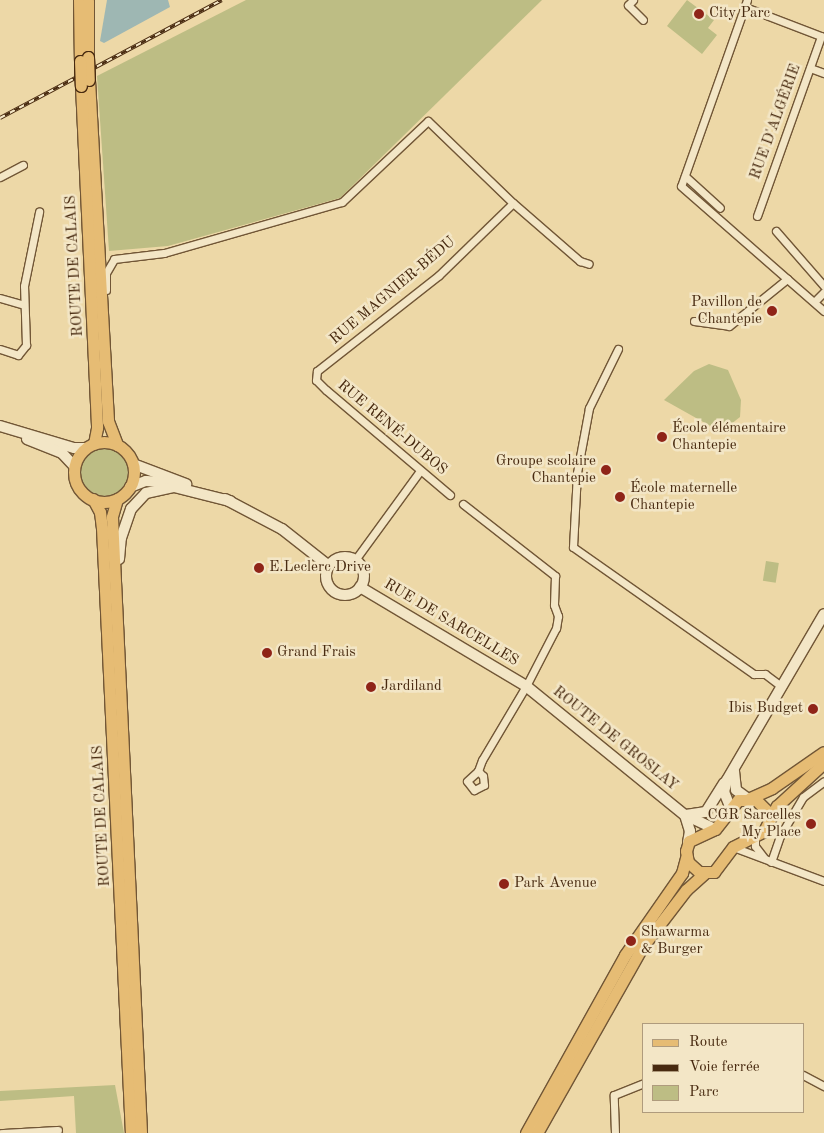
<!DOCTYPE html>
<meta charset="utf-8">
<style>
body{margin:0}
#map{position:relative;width:824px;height:1133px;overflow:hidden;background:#edd8a7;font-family:"Old Standard TT",serif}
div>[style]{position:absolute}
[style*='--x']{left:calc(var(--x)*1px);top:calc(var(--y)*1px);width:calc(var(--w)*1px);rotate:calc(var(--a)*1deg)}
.green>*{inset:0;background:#bdbd84;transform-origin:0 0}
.round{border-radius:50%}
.water>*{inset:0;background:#9eb7b3}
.roads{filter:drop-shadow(1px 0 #715636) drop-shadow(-1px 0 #715636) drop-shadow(0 1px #715636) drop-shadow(0 -1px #715636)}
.minor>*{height:7px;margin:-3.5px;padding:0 3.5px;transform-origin:3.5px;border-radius:3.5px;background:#f3e6c6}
.secondary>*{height:10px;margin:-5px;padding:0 5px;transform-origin:5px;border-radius:5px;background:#f3e6c6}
.secondary>.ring{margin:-5px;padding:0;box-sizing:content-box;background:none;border:10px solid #f3e6c6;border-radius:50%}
.primary>*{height:11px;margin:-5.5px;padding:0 5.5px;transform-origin:5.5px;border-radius:5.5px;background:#e6bc74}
.primary>.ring{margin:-5.5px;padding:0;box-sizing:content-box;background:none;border:11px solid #e6bc74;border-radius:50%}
.rail>*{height:4px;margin-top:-2px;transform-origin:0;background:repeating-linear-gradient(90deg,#f3e6c6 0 5.5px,#482a10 0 11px);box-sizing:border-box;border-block:1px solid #482a10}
.bridges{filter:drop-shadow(1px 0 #482a10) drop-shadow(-1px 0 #482a10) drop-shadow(0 1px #482a10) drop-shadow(0 -1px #482a10)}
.primary-bridge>*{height:11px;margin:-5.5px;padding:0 5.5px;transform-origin:5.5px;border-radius:5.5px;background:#e6bc74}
.dots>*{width:14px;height:14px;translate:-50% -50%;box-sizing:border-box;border:2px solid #f3e6c6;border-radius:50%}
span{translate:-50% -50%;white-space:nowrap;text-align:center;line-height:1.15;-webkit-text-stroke:5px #f3e6c6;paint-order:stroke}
.poi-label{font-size:15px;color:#482a10}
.left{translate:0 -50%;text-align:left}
.right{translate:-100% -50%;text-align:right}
.street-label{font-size:15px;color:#482a10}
.legend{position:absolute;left:642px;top:1023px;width:162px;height:90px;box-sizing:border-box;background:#f3e6c6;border:1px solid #af9b7d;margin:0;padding:6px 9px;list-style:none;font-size:15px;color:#482a10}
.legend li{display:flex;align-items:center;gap:10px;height:25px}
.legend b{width:25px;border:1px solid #af9b7d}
</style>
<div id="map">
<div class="green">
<div style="clip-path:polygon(246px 0,542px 0,340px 198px,168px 246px,109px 251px,97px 76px)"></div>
<div style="clip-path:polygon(687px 0,714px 20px,708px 28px,717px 35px,702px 54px,667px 26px)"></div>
<div style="clip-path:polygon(709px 364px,728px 370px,741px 400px,740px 417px,721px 432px,664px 400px,694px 371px)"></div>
<div class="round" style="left:80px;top:448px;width:48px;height:48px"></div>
<div style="left:766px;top:561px;width:13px;height:20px;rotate:9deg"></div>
<div style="clip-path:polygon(115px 1085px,124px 1133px,76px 1133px,74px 1096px,0 1101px,0 1091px)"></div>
</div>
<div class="water">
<div style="clip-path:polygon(107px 0,168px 0,170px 7px,104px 43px,100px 41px)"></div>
</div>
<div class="roads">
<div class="minor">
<div style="--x:633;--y:0;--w:7;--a:135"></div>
<div style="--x:628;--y:5;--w:21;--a:45"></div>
<div style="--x:747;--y:0;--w:197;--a:109.5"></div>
<div style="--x:681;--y:186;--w:190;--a:41.2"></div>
<div style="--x:745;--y:7;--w:81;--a:20.9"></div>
<div style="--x:810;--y:68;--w:15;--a:20"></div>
<div style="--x:685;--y:176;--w:47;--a:42.4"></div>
<div style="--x:0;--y:177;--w:26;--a:-28"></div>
<div style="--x:757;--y:216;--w:191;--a:-70.4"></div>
<div style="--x:776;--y:231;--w:73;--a:48.9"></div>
<div style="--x:106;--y:290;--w:17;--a:-90"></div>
<div style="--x:106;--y:273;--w:16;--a:-60"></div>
<div style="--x:114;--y:259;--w:50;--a:-6.8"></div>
<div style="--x:164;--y:253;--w:185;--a:-16"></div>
<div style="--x:342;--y:202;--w:118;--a:-43.3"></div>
<div style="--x:428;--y:121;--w:118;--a:44"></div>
<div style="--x:513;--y:203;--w:89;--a:40.9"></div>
<div style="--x:580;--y:261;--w:9;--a:18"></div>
<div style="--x:0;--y:298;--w:25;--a:16"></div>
<div style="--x:815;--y:301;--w:13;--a:-45"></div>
<div style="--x:694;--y:321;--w:35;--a:8"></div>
<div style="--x:729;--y:326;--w:75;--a:-39"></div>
<div style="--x:0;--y:349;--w:19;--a:18"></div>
<div style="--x:18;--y:355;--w:13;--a:-51"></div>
<div style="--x:26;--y:345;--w:59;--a:-91.9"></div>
<div style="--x:24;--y:286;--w:76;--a:-78.5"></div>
<div style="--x:618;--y:349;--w:66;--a:116.2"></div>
<div style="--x:589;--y:408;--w:66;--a:100.5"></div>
<div style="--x:577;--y:473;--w:74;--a:93.1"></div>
<div style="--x:573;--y:547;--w:221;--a:35.1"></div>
<div style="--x:754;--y:674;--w:11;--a:0"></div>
<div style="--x:765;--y:674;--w:21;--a:37"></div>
<div style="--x:450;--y:495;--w:162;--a:-139.7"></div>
<div style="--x:326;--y:390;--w:14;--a:-135"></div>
<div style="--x:316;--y:380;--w:9;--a:-84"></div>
<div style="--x:317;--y:371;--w:155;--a:-38.2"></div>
<div style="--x:439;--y:275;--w:103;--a:-44.2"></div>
<div style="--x:463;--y:504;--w:117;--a:38"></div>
<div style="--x:555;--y:576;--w:29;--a:92"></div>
<div style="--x:554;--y:605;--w:12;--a:70"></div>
<div style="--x:558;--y:616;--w:12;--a:99"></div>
<div style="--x:556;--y:628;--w:65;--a:117.3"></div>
<div style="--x:526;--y:686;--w:86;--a:120.7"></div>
<div style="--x:482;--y:760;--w:12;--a:110"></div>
<div style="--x:478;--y:771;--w:7;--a:45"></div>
<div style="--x:483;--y:776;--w:9;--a:84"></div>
<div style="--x:484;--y:785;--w:11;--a:153"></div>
<div style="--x:474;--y:790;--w:11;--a:-128"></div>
<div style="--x:467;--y:781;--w:15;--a:-42"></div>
<div style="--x:355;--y:560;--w:110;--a:-53.9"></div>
<div style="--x:755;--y:835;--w:11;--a:90"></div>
<div style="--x:755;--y:846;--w:15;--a:53"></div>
<div style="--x:733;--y:847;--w:97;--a:20.5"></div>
<div style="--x:771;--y:862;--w:28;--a:-71"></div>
<div style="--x:780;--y:836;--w:45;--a:-59.5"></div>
<div style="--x:803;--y:797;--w:26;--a:-37"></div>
<div style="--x:803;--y:1075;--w:24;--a:28"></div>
<div style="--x:1;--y:1133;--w:57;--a:-3"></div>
<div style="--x:615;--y:1133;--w:38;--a:-92"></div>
<div style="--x:614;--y:1095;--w:31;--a:-22"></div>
</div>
<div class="secondary">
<div style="--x:0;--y:426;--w:77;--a:16.6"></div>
<div style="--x:74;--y:448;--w:12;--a:0"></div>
<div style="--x:27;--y:439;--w:38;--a:22"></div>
<div style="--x:62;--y:453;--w:19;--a:47"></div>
<div style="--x:133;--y:464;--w:57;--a:20.7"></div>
<div style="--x:130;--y:487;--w:17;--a:-21"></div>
<div style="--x:146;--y:481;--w:26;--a:4"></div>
<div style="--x:225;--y:499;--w:64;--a:27.8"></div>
<div style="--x:282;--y:529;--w:60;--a:38.2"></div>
<div class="ring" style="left:326px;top:557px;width:28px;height:28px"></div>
<div style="--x:119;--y:559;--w:21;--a:-85"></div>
<div style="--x:121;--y:538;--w:31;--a:-71"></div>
<div style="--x:131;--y:509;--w:22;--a:-47"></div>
<div style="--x:146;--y:493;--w:29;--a:-12"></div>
<div style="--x:174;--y:487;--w:58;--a:14"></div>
<div style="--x:360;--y:587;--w:193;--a:30.8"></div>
<div style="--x:526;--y:686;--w:205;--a:39.1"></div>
<div style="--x:685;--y:815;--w:33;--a:25"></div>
<div style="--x:734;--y:771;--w:19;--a:84"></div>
<div style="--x:736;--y:790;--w:14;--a:36"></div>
<div style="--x:731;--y:809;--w:18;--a:-112"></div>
<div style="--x:724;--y:792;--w:12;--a:-76"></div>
<div style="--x:727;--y:780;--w:192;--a:-59.7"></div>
<div style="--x:685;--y:815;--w:17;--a:73"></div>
<div style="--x:690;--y:831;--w:11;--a:100"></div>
<div style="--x:686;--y:815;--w:20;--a:-9"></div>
<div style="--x:706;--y:812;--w:34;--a:-58"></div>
</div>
<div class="primary">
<div style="--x:79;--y:0;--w:61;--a:89.1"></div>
<div style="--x:88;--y:0;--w:57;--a:90"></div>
<div style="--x:89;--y:80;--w:342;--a:86.8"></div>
<div style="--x:108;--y:421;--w:26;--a:69"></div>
<div style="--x:81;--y:86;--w:342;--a:87.3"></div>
<div style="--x:97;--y:428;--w:16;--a:101"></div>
<div class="ring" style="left:74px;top:442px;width:49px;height:49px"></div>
<div style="--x:93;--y:499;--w:15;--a:62"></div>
<div style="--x:100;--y:512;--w:16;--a:83"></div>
<div style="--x:102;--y:528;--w:606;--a:87.26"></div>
<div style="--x:117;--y:499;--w:19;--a:106"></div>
<div style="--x:112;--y:517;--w:617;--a:87.3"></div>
<div style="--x:750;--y:798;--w:24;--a:-24"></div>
<div style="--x:772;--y:788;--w:63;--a:-34.7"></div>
<div style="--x:769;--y:819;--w:8;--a:-104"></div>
<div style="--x:767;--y:811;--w:16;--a:-135"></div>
<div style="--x:756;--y:800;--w:18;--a:180"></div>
<div style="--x:738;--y:800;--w:37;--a:128"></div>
<div style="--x:715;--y:829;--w:29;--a:155"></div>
<div style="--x:689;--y:841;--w:10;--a:107"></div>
<div style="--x:686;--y:851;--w:11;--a:80"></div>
<div style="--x:688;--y:862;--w:15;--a:42"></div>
<div style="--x:699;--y:872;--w:15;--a:0"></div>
<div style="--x:714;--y:872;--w:31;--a:-53"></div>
<div style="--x:733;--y:847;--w:35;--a:-27"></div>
<div style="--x:764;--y:831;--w:28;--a:-63"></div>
<div style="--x:777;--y:806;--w:64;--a:-42.5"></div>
<div style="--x:526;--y:1133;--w:204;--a:-60.9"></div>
<div style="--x:625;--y:955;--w:100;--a:-55.2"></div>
<div style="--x:682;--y:873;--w:16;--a:-75"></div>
<div style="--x:537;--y:1133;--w:215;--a:-60.5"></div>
<div style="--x:643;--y:946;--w:71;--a:-52.5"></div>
<div style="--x:686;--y:890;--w:24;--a:-42"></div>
</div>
</div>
<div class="rail">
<div style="--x:0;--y:118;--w:251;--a:-28"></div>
</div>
<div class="bridges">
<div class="primary-bridge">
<div style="--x:88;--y:57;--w:23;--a:88"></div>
<div style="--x:80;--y:61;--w:25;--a:88"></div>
</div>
</div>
<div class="dots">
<div style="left:699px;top:14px;background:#8f2418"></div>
<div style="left:772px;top:311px;background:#8f2418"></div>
<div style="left:662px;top:437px;background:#8f2418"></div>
<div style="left:606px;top:470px;background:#8f2418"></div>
<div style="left:620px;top:497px;background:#8f2418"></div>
<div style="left:259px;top:568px;background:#8f2418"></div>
<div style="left:267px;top:653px;background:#8f2418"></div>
<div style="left:371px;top:687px;background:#8f2418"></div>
<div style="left:813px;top:709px;background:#8f2418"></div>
<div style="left:811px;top:824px;background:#8f2418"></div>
<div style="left:504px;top:884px;background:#8f2418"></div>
<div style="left:631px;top:941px;background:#8f2418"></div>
</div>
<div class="poi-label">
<span class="left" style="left:709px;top:14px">City Parc</span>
<span class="right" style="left:762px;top:311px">Pavillon de<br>Chantepie</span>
<span class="left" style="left:672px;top:437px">École élémentaire<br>Chantepie</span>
<span class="right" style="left:596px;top:470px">Groupe scolaire<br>Chantepie</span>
<span class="left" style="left:630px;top:497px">École maternelle<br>Chantepie</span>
<span class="left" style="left:269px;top:568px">E.Leclerc Drive</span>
<span class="left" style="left:277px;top:653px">Grand Frais</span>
<span class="left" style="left:381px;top:687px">Jardiland</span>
<span class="right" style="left:803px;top:709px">Ibis Budget</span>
<span class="right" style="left:801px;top:824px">CGR Sarcelles<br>My Place</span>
<span class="left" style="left:514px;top:884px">Park Avenue</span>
<span class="left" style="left:641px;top:941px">Shawarma<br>&amp; Burger</span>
</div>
<div class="street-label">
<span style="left:776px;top:122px;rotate:-70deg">RUE D'ALGÉRIE</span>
<span style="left:75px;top:266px;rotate:-93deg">ROUTE DE CALAIS</span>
<span style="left:393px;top:291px;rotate:-40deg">RUE MAGNIER-BÉDU</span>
<span style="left:392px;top:428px;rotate:40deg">RUE RENÉ-DUBOS</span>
<span style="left:451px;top:623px;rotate:31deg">RUE DE SARCELLES</span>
<span style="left:615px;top:739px;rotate:39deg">ROUTE DE GROSLAY</span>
<span style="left:102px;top:816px;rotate:-93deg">ROUTE DE CALAIS</span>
</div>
<ul class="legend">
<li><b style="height:6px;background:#e6bc74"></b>Route</li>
<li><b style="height:6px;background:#482a10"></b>Voie ferrée</li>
<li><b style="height:14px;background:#bdbd84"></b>Parc</li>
</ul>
</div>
